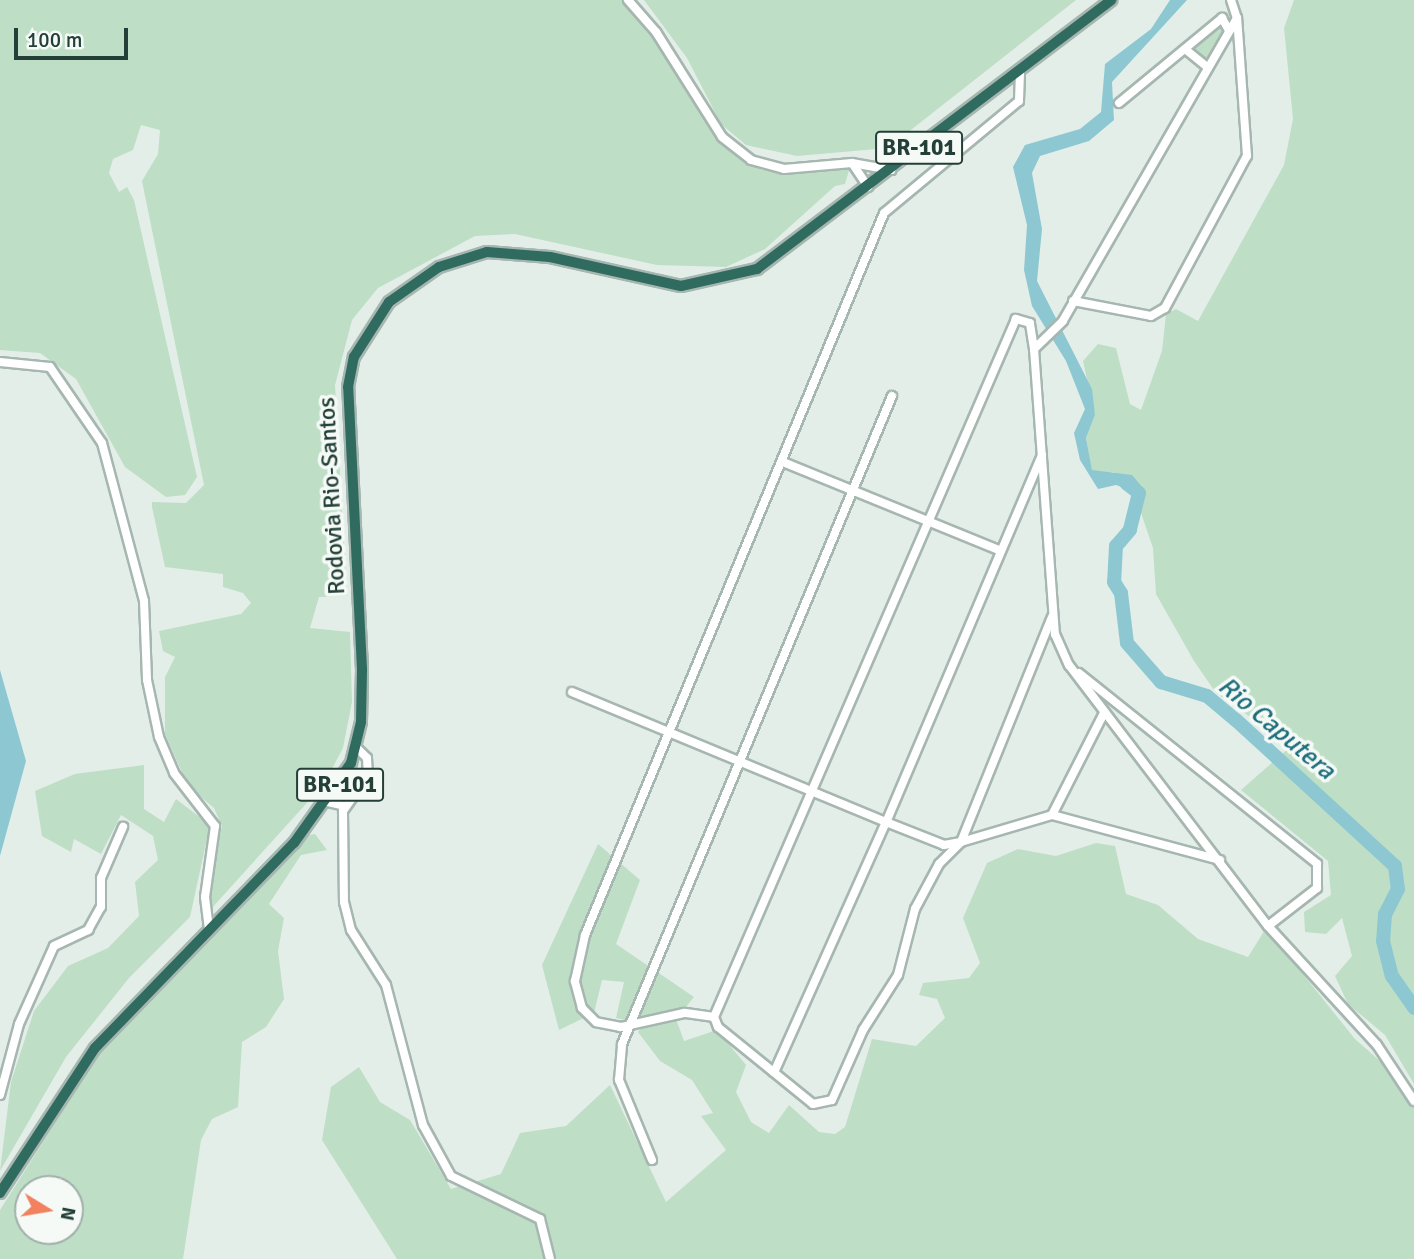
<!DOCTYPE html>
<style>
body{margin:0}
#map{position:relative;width:1414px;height:1259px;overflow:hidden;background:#e4eee9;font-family:Signika,sans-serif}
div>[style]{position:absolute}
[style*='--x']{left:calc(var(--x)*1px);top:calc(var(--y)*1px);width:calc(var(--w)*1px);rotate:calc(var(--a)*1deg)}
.green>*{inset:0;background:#bedec6}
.water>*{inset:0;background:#8dc8d2}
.river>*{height:14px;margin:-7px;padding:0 7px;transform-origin:7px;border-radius:7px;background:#8dc8d2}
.roads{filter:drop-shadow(2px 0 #a6b6b0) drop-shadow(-2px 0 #a6b6b0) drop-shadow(0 2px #a6b6b0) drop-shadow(0 -2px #a6b6b0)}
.minor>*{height:8px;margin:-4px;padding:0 4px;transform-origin:4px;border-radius:4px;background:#fff}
.highway>*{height:10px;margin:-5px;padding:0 5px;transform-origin:5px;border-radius:5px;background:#2f6b5e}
span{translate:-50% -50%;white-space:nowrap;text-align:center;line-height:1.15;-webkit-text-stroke:7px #f5faf7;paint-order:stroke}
.shield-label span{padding:2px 5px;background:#f5faf7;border:2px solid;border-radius:5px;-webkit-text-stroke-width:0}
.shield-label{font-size:23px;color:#233f37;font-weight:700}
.street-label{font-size:24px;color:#233f37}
.water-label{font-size:26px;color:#1d6d7b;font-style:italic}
.north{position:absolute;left:14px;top:1175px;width:70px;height:70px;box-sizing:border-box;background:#f5faf7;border:2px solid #a1afaa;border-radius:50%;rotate:101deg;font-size:19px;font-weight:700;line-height:28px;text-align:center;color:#233f37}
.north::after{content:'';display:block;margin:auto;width:24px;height:32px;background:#f1815f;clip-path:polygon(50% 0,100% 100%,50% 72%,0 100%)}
.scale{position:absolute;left:14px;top:28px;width:114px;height:32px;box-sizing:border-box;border:4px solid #233f37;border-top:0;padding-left:9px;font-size:21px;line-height:24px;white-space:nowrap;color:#233f37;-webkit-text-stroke:5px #f5faf7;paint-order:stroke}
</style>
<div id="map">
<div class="green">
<div style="clip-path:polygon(0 0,625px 0,665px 48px,725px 146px,762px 170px,850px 167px,845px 184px,835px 186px,765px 249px,726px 267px,657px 265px,515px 234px,475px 236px,378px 288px,352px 320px,335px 385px,347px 596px,319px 597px,310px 628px,350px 632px,352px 702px,343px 748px,324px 784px,210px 910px,209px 885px,222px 826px,214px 808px,188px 786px,165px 734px,165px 677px,175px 657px,163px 651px,159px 631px,241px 614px,251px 603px,243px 593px,223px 587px,223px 574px,165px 567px,152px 507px,152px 502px,186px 503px,204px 485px,142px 181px,158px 154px,160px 130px,141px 125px,133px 150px,113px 159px,109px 173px,119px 192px,127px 187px,134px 200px,197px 477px,185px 495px,166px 497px,125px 467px,76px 379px,40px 353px,0 350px)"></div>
<div style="clip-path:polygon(644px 0,1076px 0,888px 148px,797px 156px,746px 145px,721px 124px,687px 58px)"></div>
<div style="clip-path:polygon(1294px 0,1414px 0,1414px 1084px,1385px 1035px,1348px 1004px,1335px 976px,1352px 956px,1342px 918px,1326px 934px,1305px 932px,1304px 912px,1331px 895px,1328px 861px,1241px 790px,1290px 747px,1277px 724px,1256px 721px,1216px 693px,1194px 661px,1156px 594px,1153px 548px,1140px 510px,1143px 488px,1113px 472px,1100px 476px,1092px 471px,1086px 438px,1095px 415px,1083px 361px,1098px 344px,1116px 348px,1130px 404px,1141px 410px,1162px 351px,1166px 314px,1176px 309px,1198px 321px,1284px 165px,1293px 119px,1284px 28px)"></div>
<div style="clip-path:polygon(1222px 21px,1227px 28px,1205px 63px,1188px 49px)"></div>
<div style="clip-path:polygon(144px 765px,144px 809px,164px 822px,176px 799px,210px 825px,190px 917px,129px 978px,66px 1057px,0 1171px,11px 1082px,34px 1011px,68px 966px,108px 948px,139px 916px,135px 882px,158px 860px,153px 836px,121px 815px,101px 854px,74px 839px,71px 852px,42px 836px,35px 791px,75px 774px)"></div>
<div style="clip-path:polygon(evenodd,315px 834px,327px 850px,301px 855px,269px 904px,284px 918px,278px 951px,284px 999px,266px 1027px,242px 1042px,238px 1107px,212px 1119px,201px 1140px,183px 1259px,0 1259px,0 1210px,98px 1055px,303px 836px,315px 834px,28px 1189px,70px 1189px,70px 1231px,28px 1231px,28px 1189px)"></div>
<div style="clip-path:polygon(1096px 843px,1115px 846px,1126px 894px,1158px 905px,1198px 939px,1248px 957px,1266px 928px,1355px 1039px,1397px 1076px,1414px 1104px,1414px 1259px,397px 1259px,322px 1140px,331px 1087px,359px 1067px,380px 1102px,410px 1120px,451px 1189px,501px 1174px,520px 1133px,566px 1126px,610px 1085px,666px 1202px,726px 1150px,701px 1116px,713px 1113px,692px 1080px,660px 1061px,638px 1032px,644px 1024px,616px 1018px,624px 982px,602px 980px,594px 1013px,559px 1030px,542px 965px,598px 844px,640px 880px,616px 944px,694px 997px,676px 1019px,684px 1041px,717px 1030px,746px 1065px,736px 1092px,751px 1122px,769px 1133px,789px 1105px,819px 1132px,835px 1134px,845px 1127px,872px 1039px,916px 1046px,945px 1018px,937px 999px,919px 995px,923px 983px,969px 978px,980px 963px,963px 918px,987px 863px,1018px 849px,1056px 856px)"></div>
</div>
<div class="water">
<div style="clip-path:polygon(1170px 0,1187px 0,1112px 82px,1114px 120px,1089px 141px,1040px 156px,1032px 173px,1042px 229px,1037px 281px,1092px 389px,1095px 415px,1086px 438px,1092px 470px,1132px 475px,1143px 488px,1139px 493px,1116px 485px,1098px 489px,1080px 460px,1074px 433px,1085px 409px,1066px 361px,1032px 306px,1024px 270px,1027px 225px,1013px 167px,1025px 145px,1080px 129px,1101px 112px,1105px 64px,1151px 29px)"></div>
<div style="clip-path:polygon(0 670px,26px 761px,0 856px)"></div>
</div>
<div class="river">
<div style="--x:1126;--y:483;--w:16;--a:38"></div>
<div style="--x:1139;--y:493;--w:38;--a:104"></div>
<div style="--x:1130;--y:530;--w:21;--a:131"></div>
<div style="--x:1116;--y:546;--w:36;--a:93"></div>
<div style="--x:1114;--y:582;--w:13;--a:58"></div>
<div style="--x:1121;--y:593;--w:50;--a:83.2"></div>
<div style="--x:1127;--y:643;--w:52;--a:48.9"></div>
<div style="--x:1161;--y:682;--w:48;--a:16.9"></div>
<div style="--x:1207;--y:696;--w:38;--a:40"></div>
<div style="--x:1236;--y:720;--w:216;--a:42.6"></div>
<div style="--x:1395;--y:866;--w:23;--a:83"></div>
<div style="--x:1398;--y:889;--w:28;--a:117"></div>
<div style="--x:1385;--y:914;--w:27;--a:94"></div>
<div style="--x:1383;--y:941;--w:36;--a:76"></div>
<div style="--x:1392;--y:976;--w:39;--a:55"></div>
</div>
<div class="roads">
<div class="minor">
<div style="--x:628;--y:0;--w:43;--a:48.8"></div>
<div style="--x:656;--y:32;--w:124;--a:57.8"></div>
<div style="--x:722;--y:137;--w:37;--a:38"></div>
<div style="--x:751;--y:160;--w:34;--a:15"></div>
<div style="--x:784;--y:169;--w:68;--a:-5"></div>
<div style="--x:852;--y:163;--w:40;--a:10"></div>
<div style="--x:1231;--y:0;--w:19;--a:72"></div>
<div style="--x:1237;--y:18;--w:349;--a:119.9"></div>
<div style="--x:1063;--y:321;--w:40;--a:136"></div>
<div style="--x:1034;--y:349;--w:286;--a:85.8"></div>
<div style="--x:1055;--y:634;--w:34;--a:66"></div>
<div style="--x:1069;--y:665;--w:328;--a:52.7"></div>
<div style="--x:1268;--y:926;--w:161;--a:47.5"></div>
<div style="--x:1377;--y:1045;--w:67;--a:56.5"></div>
<div style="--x:1185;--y:49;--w:27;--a:39"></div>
<div style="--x:1119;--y:103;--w:134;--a:-39.5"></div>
<div style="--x:1222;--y:18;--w:13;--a:61"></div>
<div style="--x:852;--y:163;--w:29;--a:56"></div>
<div style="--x:1073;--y:301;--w:79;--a:10.9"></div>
<div style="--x:1151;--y:316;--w:16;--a:-30"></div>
<div style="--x:1165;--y:308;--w:173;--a:-61.7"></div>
<div style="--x:1247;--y:156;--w:138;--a:-94.1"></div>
<div style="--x:1034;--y:349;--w:26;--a:-99"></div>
<div style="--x:1030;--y:323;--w:15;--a:-164"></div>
<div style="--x:1016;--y:319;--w:761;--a:113.4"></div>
<div style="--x:714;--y:1017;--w:11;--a:68"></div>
<div style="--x:718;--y:1027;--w:122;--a:39"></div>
<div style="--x:813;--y:1104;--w:19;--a:-12"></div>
<div style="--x:832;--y:1100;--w:77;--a:-66.1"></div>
<div style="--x:863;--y:1030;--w:65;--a:-57.5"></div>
<div style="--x:898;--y:975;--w:68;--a:-75.6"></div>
<div style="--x:915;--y:909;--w:51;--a:-61.9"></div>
<div style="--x:939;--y:864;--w:31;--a:-45"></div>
<div style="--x:961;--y:842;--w:95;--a:-16.5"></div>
<div style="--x:0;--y:362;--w:50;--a:5.7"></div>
<div style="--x:50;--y:367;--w:92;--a:55.6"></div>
<div style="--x:102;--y:443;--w:163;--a:75.1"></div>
<div style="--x:144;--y:601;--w:79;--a:87.8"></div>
<div style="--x:147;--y:680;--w:58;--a:78.1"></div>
<div style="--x:159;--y:737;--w:39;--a:67"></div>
<div style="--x:174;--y:773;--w:67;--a:52.3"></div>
<div style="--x:215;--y:826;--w:72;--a:98"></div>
<div style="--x:205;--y:897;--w:33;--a:83"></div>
<div style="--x:1042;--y:455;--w:399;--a:113"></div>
<div style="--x:886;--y:822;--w:62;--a:21.6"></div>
<div style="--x:944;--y:845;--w:17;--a:-10"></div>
<div style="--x:961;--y:842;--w:243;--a:-68"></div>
<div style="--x:783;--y:462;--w:233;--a:22.2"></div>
<div style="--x:1079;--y:673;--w:305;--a:38.7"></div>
<div style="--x:1317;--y:864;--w:24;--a:90"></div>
<div style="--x:1317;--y:888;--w:62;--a:142.2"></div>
<div style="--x:572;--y:692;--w:340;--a:22.5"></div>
<div style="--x:886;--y:822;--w:274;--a:114.1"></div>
<div style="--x:1104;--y:713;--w:114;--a:117"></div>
<div style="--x:1052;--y:815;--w:174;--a:15"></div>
<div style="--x:357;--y:748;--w:14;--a:45"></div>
<div style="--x:367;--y:758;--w:18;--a:87"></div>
<div style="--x:368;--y:776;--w:43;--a:125.5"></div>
<div style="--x:343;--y:811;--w:91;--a:89.4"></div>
<div style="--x:344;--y:902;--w:29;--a:76"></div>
<div style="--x:351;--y:930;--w:65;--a:57.5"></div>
<div style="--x:386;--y:985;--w:145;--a:75.2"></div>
<div style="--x:423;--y:1125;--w:58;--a:61.2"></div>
<div style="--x:451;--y:1176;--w:99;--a:25.8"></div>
<div style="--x:540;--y:1219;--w:41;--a:76"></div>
<div style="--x:328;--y:802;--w:18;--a:13"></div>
<div style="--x:714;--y:1017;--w:30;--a:-172"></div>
<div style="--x:684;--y:1013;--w:65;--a:167.5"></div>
<div style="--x:621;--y:1027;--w:25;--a:-169"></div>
<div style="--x:596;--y:1022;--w:20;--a:-135"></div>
<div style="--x:582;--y:1008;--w:28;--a:-105"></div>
<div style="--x:575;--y:981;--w:47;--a:-77.7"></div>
<div style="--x:585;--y:935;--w:781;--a:-67.5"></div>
<div style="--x:884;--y:213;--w:175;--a:-39.7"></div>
<div style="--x:1019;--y:101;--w:31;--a:-88"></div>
<div style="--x:0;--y:1095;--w:73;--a:-75"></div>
<div style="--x:19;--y:1024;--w:85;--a:-65.8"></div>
<div style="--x:54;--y:946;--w:38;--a:-25"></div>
<div style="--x:88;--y:930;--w:26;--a:-61"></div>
<div style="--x:101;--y:907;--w:29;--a:-90"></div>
<div style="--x:101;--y:878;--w:56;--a:-66.7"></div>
<div style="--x:652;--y:1160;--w:87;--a:-112.4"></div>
<div style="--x:619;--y:1080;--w:36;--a:-85"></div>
<div style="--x:622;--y:1044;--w:702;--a:-67.38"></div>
</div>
<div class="highway">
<div style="--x:0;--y:1193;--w:173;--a:-56.8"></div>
<div style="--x:95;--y:1048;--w:286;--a:-45.9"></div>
<div style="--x:294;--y:843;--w:98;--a:-54.5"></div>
<div style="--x:351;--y:763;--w:42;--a:-76.3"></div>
<div style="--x:361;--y:722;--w:53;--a:-88.9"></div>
<div style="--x:362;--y:669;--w:282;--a:-92.8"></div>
<div style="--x:348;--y:387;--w:31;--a:-79"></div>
<div style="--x:354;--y:357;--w:65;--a:-57.5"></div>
<div style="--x:389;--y:302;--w:61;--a:-35"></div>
<div style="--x:439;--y:267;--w:50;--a:-17.4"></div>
<div style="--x:487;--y:252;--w:63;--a:4.5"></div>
<div style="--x:550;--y:257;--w:134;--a:12.5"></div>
<div style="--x:681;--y:286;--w:78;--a:-12.6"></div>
<div style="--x:757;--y:269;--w:445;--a:-37.2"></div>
</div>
</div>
<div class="shield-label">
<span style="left:919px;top:148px">BR-101</span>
<span style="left:340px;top:785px">BR-101</span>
</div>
<div class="street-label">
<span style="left:332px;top:496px;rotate:-93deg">Rodovia Rio-Santos</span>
</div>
<div class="water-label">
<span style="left:1276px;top:729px;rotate:40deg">Rio Caputera</span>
</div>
<div class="north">N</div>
<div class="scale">100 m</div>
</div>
